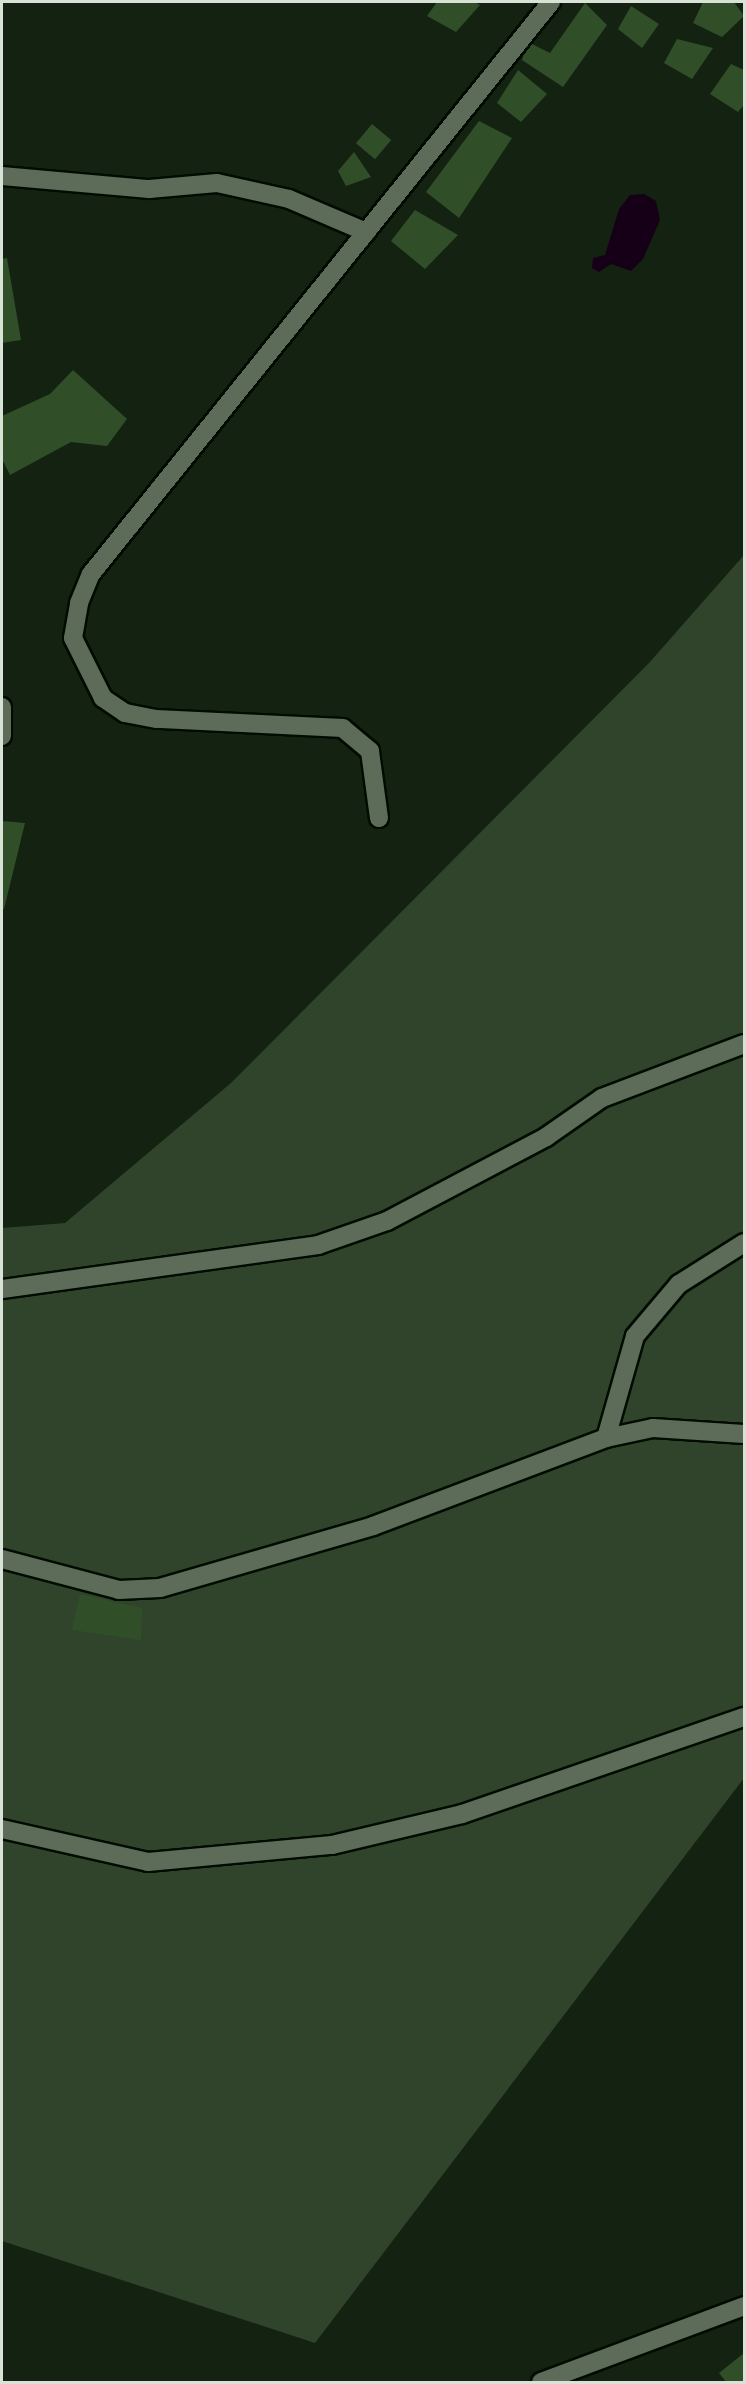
<!DOCTYPE html>
<style>
body{margin:0}
#map{position:relative;width:746px;height:2384px;overflow:hidden;background:#142211;font-family:Cabin,sans-serif}
div>[style]{position:absolute}
[style*='--x']{left:calc(var(--x)*1px);top:calc(var(--y)*1px);width:calc(var(--w)*1px);rotate:calc(var(--a)*1deg)}
.green>*{inset:0;background:#2f442b}
.water>*{inset:0;background:#160017}
.building>*{inset:0;background:#304f29;transform-origin:0 0}
.roads{filter:drop-shadow(2px 0 #020b01) drop-shadow(-2px 0 #020b01) drop-shadow(0 2px #020b01) drop-shadow(0 -2px #020b01)}
.street>*{height:18px;margin:-9px;padding:0 9px;transform-origin:9px;border-radius:9px;background:#5c6c58}
span{translate:-50% -50%;white-space:nowrap;text-align:center;line-height:1.15;-webkit-text-stroke:4.5px #050a04;paint-order:stroke}
.frame{position:absolute;inset:0;border:3px solid #d8e2d6;pointer-events:none}
</style>
<div id="map">
<div class="green">
<div style="clip-path:polygon(744px 555px,744px 1778px,315px 2343px,2px 2241px,2px 1228px,65px 1223px,231px 1083px,649px 663px)"></div>
</div>
<div class="water">
<div style="clip-path:polygon(644px 194px,656px 201px,660px 220px,643px 259px,631px 271px,611px 264px,599px 272px,592px 268px,593px 258px,605px 255px,619px 209px,630px 195px)"></div>
</div>
<div class="building">
<div style="clip-path:polygon(437px 2px,475px 2px,480px 5px,456px 32px,427px 16px)"></div>
<div style="clip-path:polygon(703px 2px,734px 2px,744px 16px,722px 37px,693px 23px)"></div>
<div style="clip-path:polygon(585px 3px,607px 25px,563px 87px,522px 60px,528px 42px,550px 53px)"></div>
<div style="clip-path:polygon(631px 6px,659px 24px,642px 48px,618px 29px)"></div>
<div style="clip-path:polygon(677px 39px,713px 48px,692px 79px,664px 63px)"></div>
<div style="clip-path:polygon(731px 64px,744px 70px,744px 105px,738px 112px,710px 94px)"></div>
<div style="clip-path:polygon(518px 70px,547px 94px,521px 122px,497px 103px)"></div>
<div style="clip-path:polygon(479px 121px,512px 138px,459px 218px,426px 192px)"></div>
<div style="left:372px;top:124px;width:25px;height:25px;rotate:40deg"></div>
<div style="clip-path:polygon(354px 152px,371px 177px,346px 186px,338px 171px)"></div>
<div style="clip-path:polygon(415px 210px,458px 235px,425px 269px,391px 241px)"></div>
<div style="clip-path:polygon(7px 258px,21px 340px,2px 343px,2px 259px)"></div>
<div style="clip-path:polygon(73px 370px,127px 419px,107px 446px,71px 442px,10px 475px,2px 459px,2px 416px,50px 394px)"></div>
<div style="clip-path:polygon(2px 821px,25px 823px,4px 909px,2px 909px)"></div>
<div style="clip-path:polygon(80px 1594px,142px 1608px,141px 1640px,72px 1630px)"></div>
<div style="clip-path:polygon(744px 2353px,744px 2382px,726px 2382px,719px 2373px)"></div>
</div>
<div class="roads">
<div class="street">
<div style="--x:2;--y:176;--w:148;--a:5.1"></div>
<div style="--x:149;--y:189;--w:68;--a:-5"></div>
<div style="--x:217;--y:183;--w:74;--a:12.5"></div>
<div style="--x:289;--y:199;--w:84;--a:23.2"></div>
<div style="--x:2;--y:707;--w:29;--a:90"></div>
<div style="--x:379;--y:818;--w:68;--a:-97.7"></div>
<div style="--x:370;--y:751;--w:35;--a:-140"></div>
<div style="--x:343;--y:728;--w:187;--a:-177.2"></div>
<div style="--x:156;--y:719;--w:32;--a:-169"></div>
<div style="--x:125;--y:713;--w:27;--a:-146"></div>
<div style="--x:103;--y:698;--w:67;--a:-116.6"></div>
<div style="--x:73;--y:638;--w:36;--a:-80"></div>
<div style="--x:79;--y:603;--w:31;--a:-68"></div>
<div style="--x:91;--y:574;--w:734;--a:-51.19"></div>
<div style="--x:2;--y:1289;--w:319;--a:-7.9"></div>
<div style="--x:318;--y:1245;--w:73;--a:-19.2"></div>
<div style="--x:387;--y:1221;--w:180;--a:-27.8"></div>
<div style="--x:546;--y:1137;--w:68;--a:-34.9"></div>
<div style="--x:602;--y:1098;--w:152;--a:-20.8"></div>
<div style="--x:606;--y:1438;--w:106;--a:-74.1"></div>
<div style="--x:635;--y:1336;--w:68;--a:-49.8"></div>
<div style="--x:679;--y:1284;--w:77;--a:-32.2"></div>
<div style="--x:2;--y:1559;--w:121;--a:14.8"></div>
<div style="--x:119;--y:1590;--w:41;--a:-2.8"></div>
<div style="--x:160;--y:1588;--w:222;--a:-16.2"></div>
<div style="--x:373;--y:1526;--w:249;--a:-20.7"></div>
<div style="--x:606;--y:1438;--w:48;--a:-12"></div>
<div style="--x:653;--y:1428;--w:91;--a:3.8"></div>
<div style="--x:2;--y:1829;--w:150;--a:12.7"></div>
<div style="--x:148;--y:1862;--w:185;--a:-5.3"></div>
<div style="--x:332;--y:1845;--w:134;--a:-13.4"></div>
<div style="--x:462;--y:1814;--w:298;--a:-19"></div>
<div style="--x:541;--y:2382;--w:217;--a:-20.5"></div>
</div>
</div>
<div class="frame"></div>
</div>
